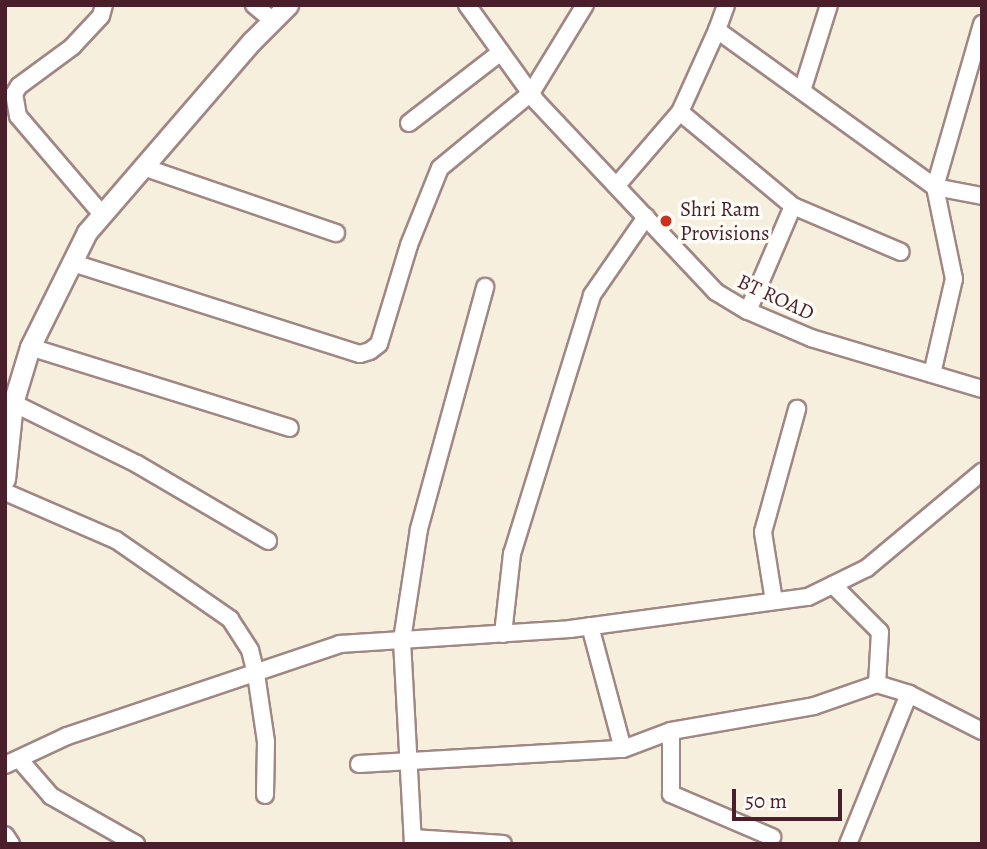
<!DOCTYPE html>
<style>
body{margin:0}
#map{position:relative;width:987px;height:849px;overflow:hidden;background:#f7efdd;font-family:Alegreya,serif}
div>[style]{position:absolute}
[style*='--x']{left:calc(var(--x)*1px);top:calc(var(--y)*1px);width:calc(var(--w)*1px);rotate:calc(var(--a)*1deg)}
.roads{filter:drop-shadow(2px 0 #a08784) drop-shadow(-2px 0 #a08784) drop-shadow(0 2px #a08784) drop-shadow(0 -2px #a08784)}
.minor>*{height:16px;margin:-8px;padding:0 8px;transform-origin:8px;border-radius:8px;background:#fff}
.tertiary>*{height:19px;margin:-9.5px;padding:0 9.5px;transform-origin:9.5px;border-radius:9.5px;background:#fff}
.dots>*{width:19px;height:19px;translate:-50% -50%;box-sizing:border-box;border:4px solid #fdfcf7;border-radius:50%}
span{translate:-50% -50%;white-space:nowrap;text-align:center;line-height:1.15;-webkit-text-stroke:7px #fdfcf7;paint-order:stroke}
.poi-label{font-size:21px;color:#4a1f2b}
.left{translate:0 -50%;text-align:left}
.street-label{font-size:21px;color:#4a1f2b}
.frame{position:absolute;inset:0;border:7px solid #4a1f2b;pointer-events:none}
.scale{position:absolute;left:732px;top:789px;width:110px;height:32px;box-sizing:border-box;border:4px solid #4a1f2b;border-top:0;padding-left:9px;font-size:21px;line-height:24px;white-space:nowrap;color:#4a1f2b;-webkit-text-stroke:5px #fdfcf7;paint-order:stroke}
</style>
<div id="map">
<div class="roads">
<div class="minor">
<div style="--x:254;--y:5;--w:23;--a:40"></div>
<div style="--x:467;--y:5;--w:120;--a:54.2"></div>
<div style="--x:537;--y:102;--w:261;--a:46.7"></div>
<div style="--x:716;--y:292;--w:37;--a:31"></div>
<div style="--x:748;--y:311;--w:69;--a:23.2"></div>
<div style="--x:811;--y:338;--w:178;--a:16.6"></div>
<div style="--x:717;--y:30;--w:27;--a:-70"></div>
<div style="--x:802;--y:91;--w:90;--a:-72.6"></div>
<div style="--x:680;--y:112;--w:147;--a:39.8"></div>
<div style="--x:793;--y:206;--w:117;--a:23.1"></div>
<div style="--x:409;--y:123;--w:116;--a:-37.7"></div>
<div style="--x:143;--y:167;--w:204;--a:18.9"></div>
<div style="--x:618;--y:184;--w:95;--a:-49.3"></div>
<div style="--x:680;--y:112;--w:90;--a:-65.7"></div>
<div style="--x:717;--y:30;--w:269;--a:35.8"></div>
<div style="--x:935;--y:187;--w:48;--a:10.8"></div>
<div style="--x:100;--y:212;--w:126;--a:-130.5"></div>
<div style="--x:18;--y:116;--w:22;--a:-100"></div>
<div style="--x:14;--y:94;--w:9;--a:-58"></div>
<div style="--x:19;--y:86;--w:66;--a:-36.3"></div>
<div style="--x:72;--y:47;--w:42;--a:-46.9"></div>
<div style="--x:101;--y:16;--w:11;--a:-75"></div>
<div style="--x:73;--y:263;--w:301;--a:17.6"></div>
<div style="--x:360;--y:354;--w:10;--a:-17"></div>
<div style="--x:370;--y:351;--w:11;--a:-38"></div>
<div style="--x:379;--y:344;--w:103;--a:-73.1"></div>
<div style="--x:409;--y:245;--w:83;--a:-68.1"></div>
<div style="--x:440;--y:168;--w:118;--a:-39.5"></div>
<div style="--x:531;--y:93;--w:103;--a:-58.5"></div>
<div style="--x:748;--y:311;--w:114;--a:-66.8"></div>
<div style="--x:30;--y:347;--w:272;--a:17.3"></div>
<div style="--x:932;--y:374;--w:98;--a:-77"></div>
<div style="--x:954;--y:279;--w:94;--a:-101.7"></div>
<div style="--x:935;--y:187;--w:170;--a:-73.9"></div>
<div style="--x:13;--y:403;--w:138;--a:26.2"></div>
<div style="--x:137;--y:464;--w:152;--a:30.4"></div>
<div style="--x:5;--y:492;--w:121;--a:23.4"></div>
<div style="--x:116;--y:540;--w:139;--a:34.7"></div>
<div style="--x:230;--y:619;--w:37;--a:57"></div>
<div style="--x:250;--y:650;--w:25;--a:76"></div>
<div style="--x:256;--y:674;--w:69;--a:81.6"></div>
<div style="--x:266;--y:742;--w:53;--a:91.1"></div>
<div style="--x:833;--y:585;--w:66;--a:45"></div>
<div style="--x:880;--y:632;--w:52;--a:93.3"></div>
<div style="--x:774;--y:601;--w:70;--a:-99.1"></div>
<div style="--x:763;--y:532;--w:128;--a:-74.5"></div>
<div style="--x:590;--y:626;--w:127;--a:75"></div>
<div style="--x:503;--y:634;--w:81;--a:-83.6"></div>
<div style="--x:512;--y:554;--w:271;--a:-72.8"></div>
<div style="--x:592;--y:295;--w:95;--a:-55.3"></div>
<div style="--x:671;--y:731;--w:63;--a:90"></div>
<div style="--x:671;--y:794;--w:110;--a:23.1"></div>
<div style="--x:19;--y:759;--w:49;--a:49.1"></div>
<div style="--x:51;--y:796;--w:98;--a:29.5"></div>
<div style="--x:359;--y:764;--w:264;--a:-3.3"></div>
<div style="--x:623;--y:749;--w:51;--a:-20.6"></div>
<div style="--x:671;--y:731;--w:145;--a:-9.9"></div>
<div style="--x:814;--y:706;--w:67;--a:-19.2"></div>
<div style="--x:877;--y:684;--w:34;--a:17"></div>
<div style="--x:909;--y:694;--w:82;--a:26.9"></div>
<div style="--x:5;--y:765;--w:68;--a:-25.1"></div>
<div style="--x:67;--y:736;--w:288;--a:-18.6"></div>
<div style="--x:340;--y:644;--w:230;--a:-3.7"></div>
<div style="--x:570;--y:629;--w:240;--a:-7.7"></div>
<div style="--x:808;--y:597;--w:66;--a:-26.2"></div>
<div style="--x:867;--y:568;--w:150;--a:-39.9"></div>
<div style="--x:5;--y:835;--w:11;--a:56"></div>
<div style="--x:413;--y:838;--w:90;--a:3.8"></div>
<div style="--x:413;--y:844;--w:204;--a:-93.1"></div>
<div style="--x:402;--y:640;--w:112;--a:-81.3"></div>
<div style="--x:419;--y:529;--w:251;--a:-74.7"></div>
<div style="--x:848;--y:844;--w:162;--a:-67.9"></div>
</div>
<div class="tertiary">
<div style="--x:5;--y:479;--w:76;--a:-84"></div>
<div style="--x:13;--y:403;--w:59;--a:-73.1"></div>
<div style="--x:30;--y:347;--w:128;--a:-63.6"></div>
<div style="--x:87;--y:232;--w:252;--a:-49.2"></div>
<div style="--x:252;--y:41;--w:51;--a:-45"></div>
</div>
</div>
<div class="dots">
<div style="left:666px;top:221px;background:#c8321e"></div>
</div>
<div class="poi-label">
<span class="left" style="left:680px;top:221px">Shri Ram<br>Provisions</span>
</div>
<div class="street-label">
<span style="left:776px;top:297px;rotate:25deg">BT ROAD</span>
</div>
<div class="frame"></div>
<div class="scale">50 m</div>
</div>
